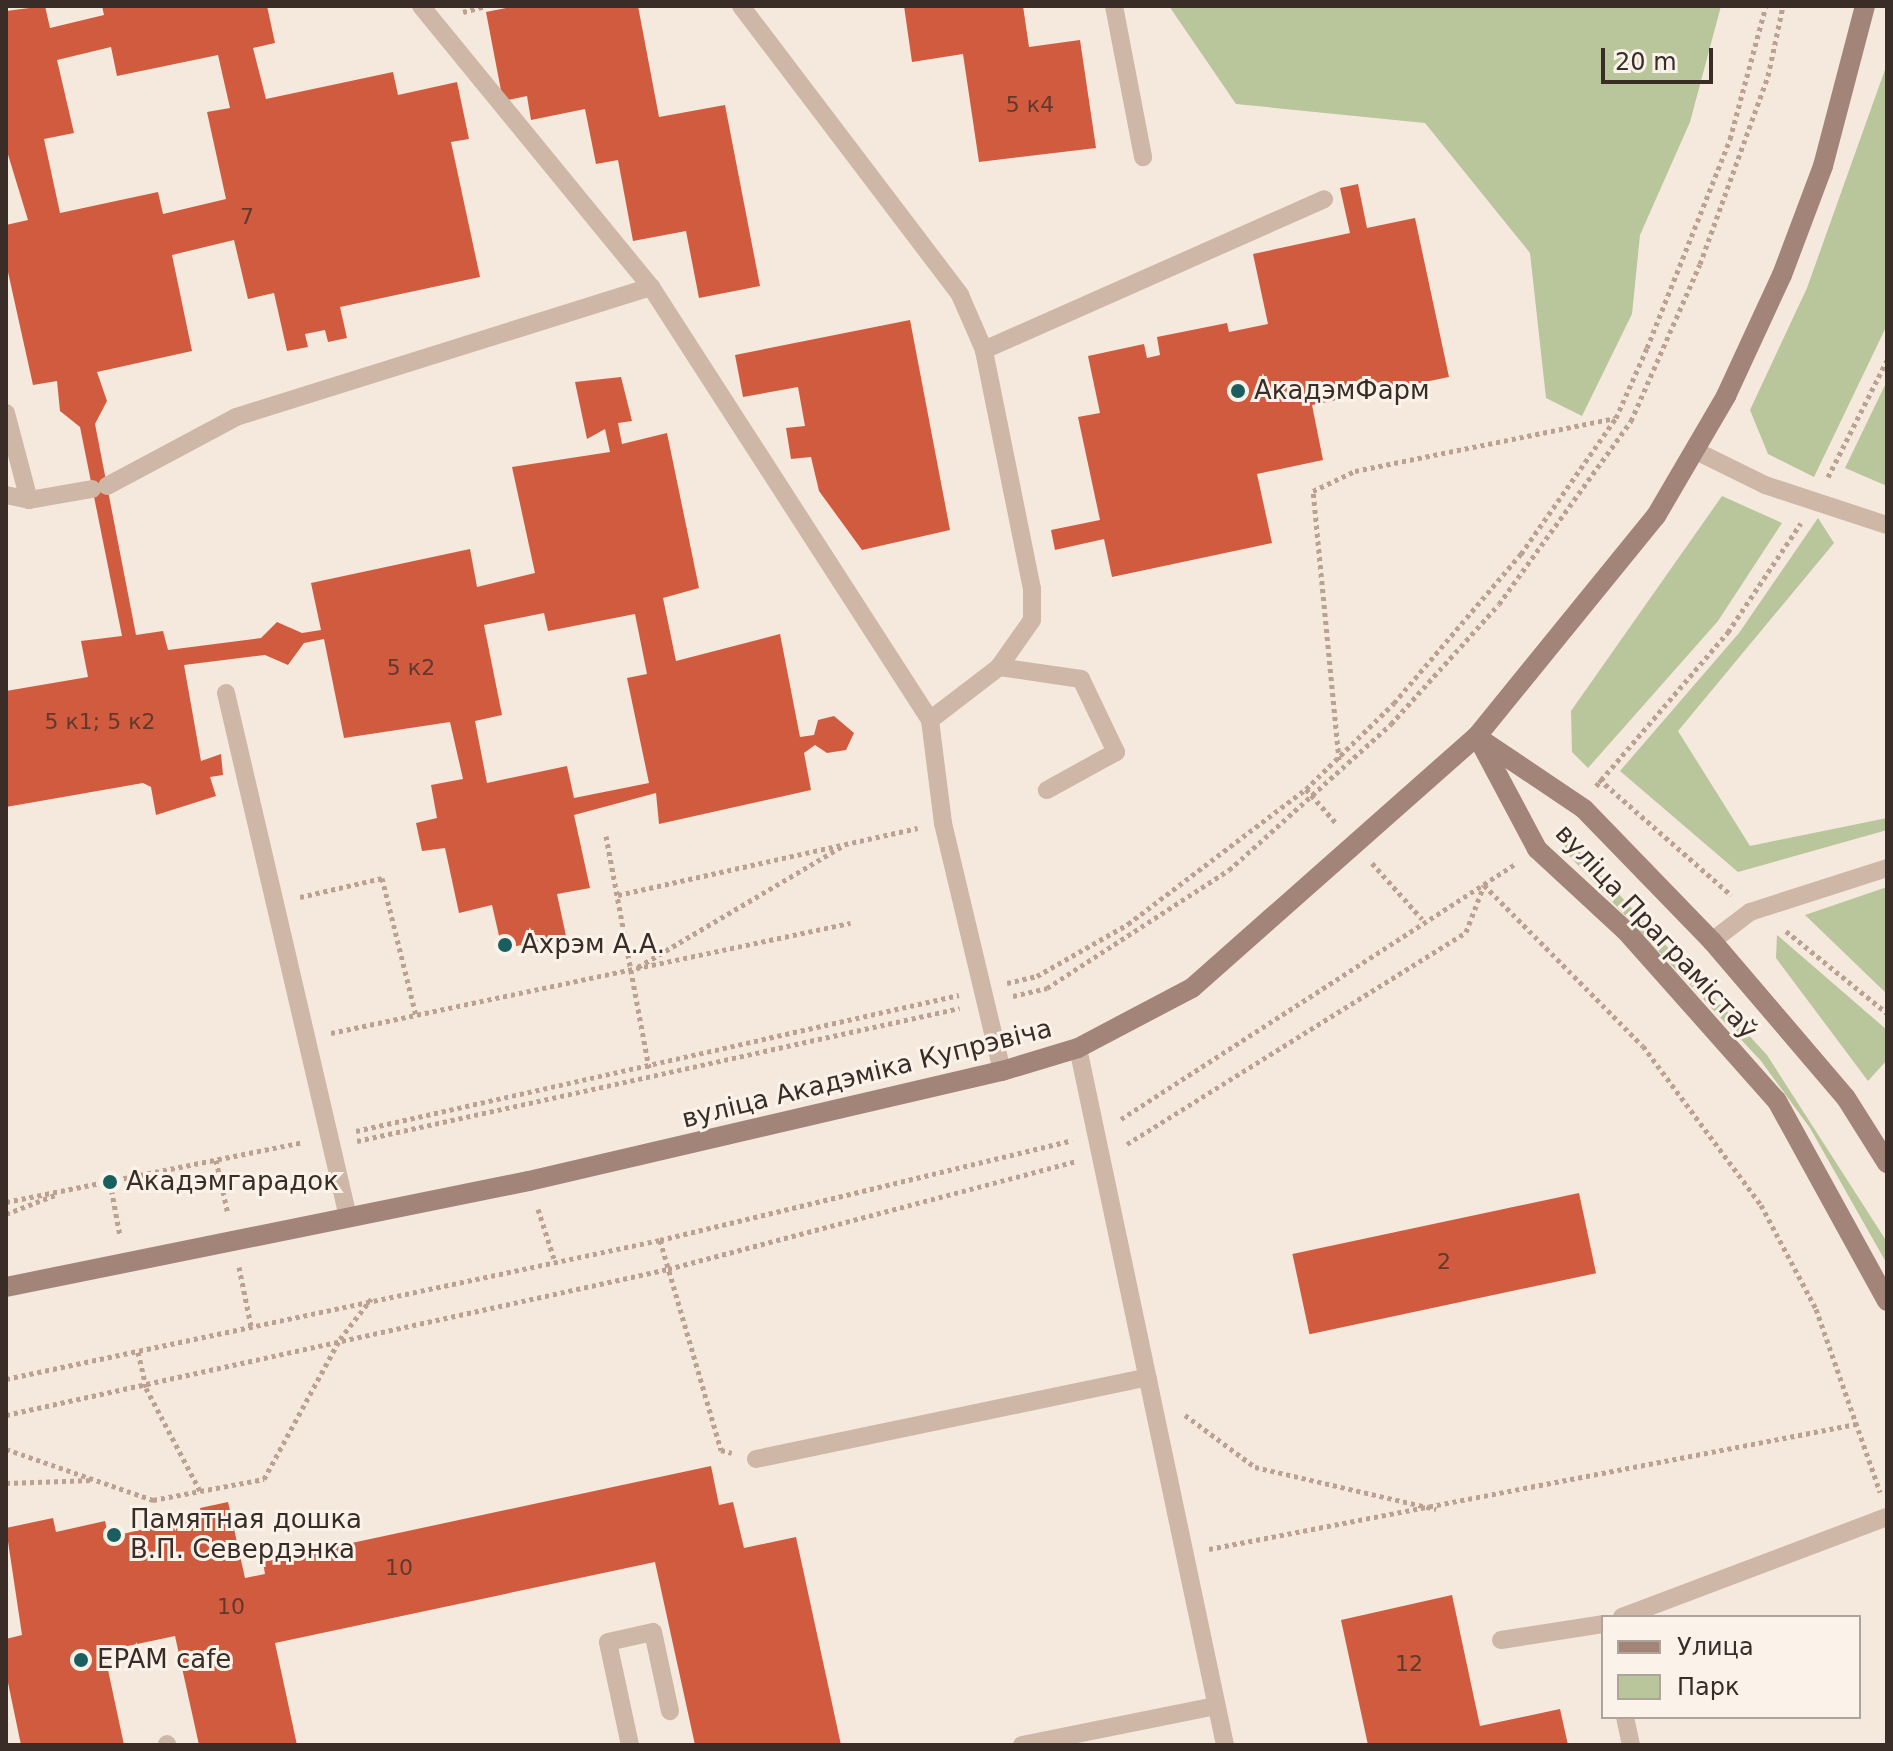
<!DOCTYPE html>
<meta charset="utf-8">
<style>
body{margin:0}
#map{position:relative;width:1893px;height:1751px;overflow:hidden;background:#f5e8dd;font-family:"DejaVu Sans",sans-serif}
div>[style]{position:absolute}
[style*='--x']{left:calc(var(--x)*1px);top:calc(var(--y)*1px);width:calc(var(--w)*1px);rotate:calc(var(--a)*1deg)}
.green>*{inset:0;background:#b9c59b}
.building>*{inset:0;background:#d15b3f;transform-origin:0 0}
.path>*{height:5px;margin-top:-2.5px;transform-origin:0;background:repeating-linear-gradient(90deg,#baa191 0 4px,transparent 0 8px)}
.service>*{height:18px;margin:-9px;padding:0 9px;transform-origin:9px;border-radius:9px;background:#ceb7a7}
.secondary>*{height:20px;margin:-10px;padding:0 10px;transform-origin:10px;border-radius:10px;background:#a28578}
.dots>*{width:22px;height:22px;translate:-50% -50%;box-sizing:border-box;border:4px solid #fbf3ea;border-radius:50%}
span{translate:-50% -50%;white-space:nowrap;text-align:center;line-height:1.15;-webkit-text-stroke:6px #fbf3ea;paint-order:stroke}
.number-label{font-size:22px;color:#60382e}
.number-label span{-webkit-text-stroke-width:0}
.poi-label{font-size:26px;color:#3a2d28}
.left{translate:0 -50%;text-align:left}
.street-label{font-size:26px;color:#3a2d28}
.frame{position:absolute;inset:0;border:8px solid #3a2d28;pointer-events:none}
.legend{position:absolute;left:1601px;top:1615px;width:260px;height:104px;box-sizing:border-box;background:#fbf3ea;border:2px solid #aea49c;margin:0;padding:10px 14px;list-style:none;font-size:24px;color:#3a2d28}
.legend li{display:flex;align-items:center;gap:16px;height:40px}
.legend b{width:40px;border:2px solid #aea49c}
.scale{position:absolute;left:1601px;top:48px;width:112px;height:36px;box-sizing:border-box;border:4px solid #3a2d28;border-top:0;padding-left:10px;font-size:24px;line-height:28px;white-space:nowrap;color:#3a2d28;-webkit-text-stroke:6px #fbf3ea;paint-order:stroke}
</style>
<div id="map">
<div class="green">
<div style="clip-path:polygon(1169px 6px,1721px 6px,1690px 122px,1640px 235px,1632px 314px,1582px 416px,1546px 398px,1530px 253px,1425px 123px,1236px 104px)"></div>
<div style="clip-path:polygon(1887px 64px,1887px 325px,1814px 477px,1768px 454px,1750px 410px,1807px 288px)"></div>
<div style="clip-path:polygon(1887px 381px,1887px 486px,1845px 468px)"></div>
<div style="clip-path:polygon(1722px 496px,1782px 523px,1718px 621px,1588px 768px,1572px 752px,1571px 711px)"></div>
<div style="clip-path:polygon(1818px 518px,1834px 543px,1678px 731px,1750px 846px,1887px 818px,1887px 830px,1738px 872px,1620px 771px,1739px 633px)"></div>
<div style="clip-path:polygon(1569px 840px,1767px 1055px,1887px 1242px,1887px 1264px,1810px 1128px,1761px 1061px,1562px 848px)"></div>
<div style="clip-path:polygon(1887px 887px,1887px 994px,1805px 915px)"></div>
<div style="clip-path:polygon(1777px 935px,1887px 1030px,1887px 1060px,1868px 1081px,1776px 958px)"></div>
</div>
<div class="building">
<div style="clip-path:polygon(evenodd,45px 6px,50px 28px,104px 15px,102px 6px,267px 6px,275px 43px,253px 48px,266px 99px,393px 72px,398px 95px,457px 82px,469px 139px,451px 142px,480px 277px,340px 307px,347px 338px,328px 342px,325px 330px,305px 334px,308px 347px,287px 351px,274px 293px,248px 299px,234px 240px,172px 255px,192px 351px,97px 372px,107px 401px,95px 424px,136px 635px,163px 631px,168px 650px,261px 638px,277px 622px,302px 633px,321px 630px,311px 583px,470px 549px,477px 587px,535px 573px,512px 467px,610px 452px,605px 429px,587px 439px,575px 382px,621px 377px,632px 421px,618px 423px,622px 444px,667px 433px,699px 588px,663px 598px,676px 661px,780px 634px,800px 737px,814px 735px,818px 720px,834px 716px,854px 733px,846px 750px,827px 753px,815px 745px,804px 753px,811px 790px,659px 824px,656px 793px,574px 815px,590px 888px,557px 894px,566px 936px,502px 949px,492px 905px,459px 913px,445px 848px,422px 851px,416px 823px,437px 818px,431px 785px,463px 779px,450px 722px,344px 738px,324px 639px,304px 643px,288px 665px,265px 655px,184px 665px,201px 761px,221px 754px,223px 775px,210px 777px,216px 796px,156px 815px,151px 787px,143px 783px,6px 807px,6px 691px,88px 677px,81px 641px,122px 636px,80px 427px,60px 411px,57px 381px,33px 385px,6px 263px,6px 225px,28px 220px,6px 148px,6px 11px,45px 6px,111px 47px,117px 76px,218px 55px,230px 108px,207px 112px,226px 199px,163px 214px,158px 192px,60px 213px,44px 139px,74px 133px,57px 60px,111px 47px,45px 6px,544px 613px,548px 631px,635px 614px,647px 674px,627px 678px,649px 783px,574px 798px,567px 766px,487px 783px,475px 721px,502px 715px,484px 625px,544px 613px)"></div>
<div style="clip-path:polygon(517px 6px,638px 6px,659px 117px,725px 105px,760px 286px,699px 298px,686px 231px,633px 241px,618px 160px,596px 164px,585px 109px,531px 120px,527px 96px,503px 101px,486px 12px)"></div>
<div style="clip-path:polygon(904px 6px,1023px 6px,1029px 47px,1080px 40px,1096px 148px,979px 162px,963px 54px,912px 62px)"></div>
<div style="clip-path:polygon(1358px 184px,1367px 228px,1415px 218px,1449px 377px,1312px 405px,1323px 460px,1257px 474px,1272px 543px,1112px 577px,1104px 539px,1055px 550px,1051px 530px,1100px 520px,1078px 417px,1100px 413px,1088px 356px,1144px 344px,1147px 358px,1160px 355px,1157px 337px,1227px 323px,1229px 332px,1268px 324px,1253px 254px,1350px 233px,1340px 188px)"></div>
<div style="clip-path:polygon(910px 320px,950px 530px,862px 550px,819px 491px,811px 457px,791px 459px,786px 428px,805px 426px,798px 387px,743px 397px,735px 355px)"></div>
<div style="left:1579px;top:1193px;width:82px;height:293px;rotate:78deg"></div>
<div style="clip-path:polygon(711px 1466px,719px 1505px,733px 1502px,744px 1548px,796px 1537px,841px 1745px,695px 1745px,655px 1562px,275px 1643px,297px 1745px,199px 1745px,175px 1636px,104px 1651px,124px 1745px,21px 1745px,6px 1673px,6px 1639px,22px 1635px,6px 1528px,53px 1518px,56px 1532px,105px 1521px,109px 1537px,202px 1516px,200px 1508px,228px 1502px,245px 1578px,265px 1574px,263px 1562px)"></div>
<div style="clip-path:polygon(1452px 1595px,1480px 1726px,1560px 1709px,1568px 1745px,1368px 1745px,1341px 1620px)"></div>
</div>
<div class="path">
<div style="--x:463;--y:12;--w:24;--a:-15"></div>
<div style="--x:1828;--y:477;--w:131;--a:-63.2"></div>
<div style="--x:1339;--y:760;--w:270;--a:-95.5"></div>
<div style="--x:1313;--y:491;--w:47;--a:-25.5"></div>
<div style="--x:1355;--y:471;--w:265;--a:-11.5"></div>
<div style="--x:1599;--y:779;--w:176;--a:41.3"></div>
<div style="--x:1596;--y:786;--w:203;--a:-49.4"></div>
<div style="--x:1728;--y:632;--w:131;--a:-56.2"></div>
<div style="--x:1306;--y:789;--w:45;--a:48.6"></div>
<div style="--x:606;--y:836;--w:237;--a:79.5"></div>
<div style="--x:1372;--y:863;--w:75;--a:48.2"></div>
<div style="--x:618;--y:895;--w:307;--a:-12.6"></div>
<div style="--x:300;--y:897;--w:84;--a:-13"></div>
<div style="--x:382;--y:878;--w:141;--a:76.1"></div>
<div style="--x:1786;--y:931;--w:130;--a:39.1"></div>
<div style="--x:638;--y:967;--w:238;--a:-30.6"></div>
<div style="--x:1007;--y:983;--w:31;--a:-13"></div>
<div style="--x:1037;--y:976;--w:105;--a:-29.7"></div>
<div style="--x:1128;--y:924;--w:223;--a:-37.2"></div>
<div style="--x:1306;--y:789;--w:123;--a:-44.3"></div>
<div style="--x:1394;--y:703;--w:196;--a:-49.6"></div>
<div style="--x:1521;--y:554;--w:166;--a:-55.1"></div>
<div style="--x:1616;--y:418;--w:77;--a:-66.1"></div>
<div style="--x:1647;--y:348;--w:225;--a:-68.3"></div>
<div style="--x:1730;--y:139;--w:138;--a:-74.9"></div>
<div style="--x:1013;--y:996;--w:35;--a:-13"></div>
<div style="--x:1047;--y:988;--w:217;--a:-33"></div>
<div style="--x:1229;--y:870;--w:218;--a:-42"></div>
<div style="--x:1391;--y:724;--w:161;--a:-48"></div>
<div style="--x:1499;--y:604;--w:226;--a:-54.2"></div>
<div style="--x:1631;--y:421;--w:171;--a:-66.3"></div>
<div style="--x:1700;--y:264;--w:200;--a:-70.1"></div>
<div style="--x:1768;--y:76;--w:72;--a:-77.9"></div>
<div style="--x:331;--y:1033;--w:531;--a:-11.97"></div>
<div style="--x:1121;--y:1119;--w:469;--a:-32.9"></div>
<div style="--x:356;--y:1131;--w:618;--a:-12.71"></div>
<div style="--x:357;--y:1141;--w:617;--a:-12.44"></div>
<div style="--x:1127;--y:1144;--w:400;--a:-32"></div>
<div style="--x:1466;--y:932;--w:50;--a:-69"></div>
<div style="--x:1484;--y:885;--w:226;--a:45.4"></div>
<div style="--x:1643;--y:1046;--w:198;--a:53.4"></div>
<div style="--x:1761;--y:1205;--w:118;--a:62.1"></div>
<div style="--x:1816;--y:1309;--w:194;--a:70.7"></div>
<div style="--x:216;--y:1160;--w:55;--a:77.5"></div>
<div style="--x:110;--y:1182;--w:55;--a:79.5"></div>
<div style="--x:6;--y:1202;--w:303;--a:-11.4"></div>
<div style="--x:538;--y:1209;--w:56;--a:72.2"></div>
<div style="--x:6;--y:1214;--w:53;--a:-21.2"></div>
<div style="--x:660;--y:1240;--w:219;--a:73.8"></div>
<div style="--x:721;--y:1450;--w:11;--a:15"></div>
<div style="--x:239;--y:1267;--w:60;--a:78.5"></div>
<div style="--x:138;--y:1352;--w:37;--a:77"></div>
<div style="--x:146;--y:1388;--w:116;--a:62.3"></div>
<div style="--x:6;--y:1379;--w:669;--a:-12"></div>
<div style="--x:660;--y:1240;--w:424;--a:-13.6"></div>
<div style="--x:6;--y:1415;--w:678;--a:-12.44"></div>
<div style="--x:668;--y:1269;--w:422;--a:-14.8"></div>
<div style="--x:1185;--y:1415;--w:87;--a:36.6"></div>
<div style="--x:1255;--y:1467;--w:186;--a:13.1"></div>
<div style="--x:6;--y:1449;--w:156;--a:19.1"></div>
<div style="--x:153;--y:1500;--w:113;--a:-10.7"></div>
<div style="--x:264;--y:1479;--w:159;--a:-61.5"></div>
<div style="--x:340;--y:1339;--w:51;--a:-52.2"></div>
<div style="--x:6;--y:1483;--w:88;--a:-2"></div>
<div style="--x:1209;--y:1549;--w:659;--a:-10.93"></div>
</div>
<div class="service">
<div style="--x:421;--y:6;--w:363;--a:50.7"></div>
<div style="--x:651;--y:287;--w:515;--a:57.2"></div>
<div style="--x:741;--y:6;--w:363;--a:52.8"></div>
<div style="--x:960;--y:295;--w:60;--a:66.4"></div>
<div style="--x:1114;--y:6;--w:154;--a:79.1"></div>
<div style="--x:6;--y:413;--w:90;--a:75.2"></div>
<div style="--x:1696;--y:451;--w:77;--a:26.2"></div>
<div style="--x:1765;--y:485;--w:128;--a:18.2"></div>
<div style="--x:107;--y:486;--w:146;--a:-28.1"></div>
<div style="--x:236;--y:417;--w:435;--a:-17.4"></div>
<div style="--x:6;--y:495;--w:24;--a:12"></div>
<div style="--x:29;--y:500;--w:64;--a:-9.9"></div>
<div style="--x:999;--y:667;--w:57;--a:-54.9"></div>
<div style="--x:1032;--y:620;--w:31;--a:-90"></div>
<div style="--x:1032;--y:589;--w:244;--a:-101.4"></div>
<div style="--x:984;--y:350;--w:372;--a:-23.9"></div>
<div style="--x:226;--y:693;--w:538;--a:76.89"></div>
<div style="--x:1712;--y:941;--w:48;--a:-37.3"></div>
<div style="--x:1750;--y:912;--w:144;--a:-17.8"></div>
<div style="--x:1078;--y:1048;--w:712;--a:78.09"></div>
<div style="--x:1002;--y:1071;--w:255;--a:-103.4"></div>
<div style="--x:943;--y:823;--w:104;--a:-97.2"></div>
<div style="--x:930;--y:720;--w:87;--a:-37.5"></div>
<div style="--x:999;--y:667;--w:83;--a:8.3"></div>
<div style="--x:1081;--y:679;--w:81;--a:64.4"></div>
<div style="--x:1116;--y:752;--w:79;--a:151.2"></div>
<div style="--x:756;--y:1459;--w:400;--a:-11.8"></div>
<div style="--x:1622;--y:1617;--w:283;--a:-20.7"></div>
<div style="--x:1501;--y:1640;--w:103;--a:-8.9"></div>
<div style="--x:1625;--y:1717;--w:29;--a:78"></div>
<div style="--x:167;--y:1744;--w:1;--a:90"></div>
<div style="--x:630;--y:1745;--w:105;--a:-102.1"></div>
<div style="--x:608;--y:1642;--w:46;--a:-12.5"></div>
<div style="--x:653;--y:1632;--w:81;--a:77.9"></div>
<div style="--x:1022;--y:1745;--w:198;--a:-11.4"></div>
</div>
<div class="secondary">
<div style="--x:1477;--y:736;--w:128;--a:62"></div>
<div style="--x:1537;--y:849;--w:121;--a:42.7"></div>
<div style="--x:1626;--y:931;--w:227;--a:48.4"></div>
<div style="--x:1777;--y:1101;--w:228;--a:61.2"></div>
<div style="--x:1480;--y:739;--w:125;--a:33.9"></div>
<div style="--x:1584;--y:809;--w:184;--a:45.9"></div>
<div style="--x:1712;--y:941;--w:206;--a:49.5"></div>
<div style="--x:1846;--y:1098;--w:77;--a:57.8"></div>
<div style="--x:6;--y:1287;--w:534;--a:-11.46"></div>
<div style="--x:529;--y:1181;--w:486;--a:-13.1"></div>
<div style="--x:1002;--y:1071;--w:79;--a:-16.8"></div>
<div style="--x:1078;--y:1048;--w:129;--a:-27.8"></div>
<div style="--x:1192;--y:988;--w:380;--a:-41.5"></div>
<div style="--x:1477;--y:736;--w:284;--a:-50.9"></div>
<div style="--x:1656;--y:516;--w:139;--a:-59.7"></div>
<div style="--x:1726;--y:396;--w:133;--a:-65.2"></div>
<div style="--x:1782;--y:275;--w:116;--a:-69.4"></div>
<div style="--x:1823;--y:166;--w:165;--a:-75.3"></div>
</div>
<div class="dots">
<div style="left:1238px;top:391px;background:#1a5f60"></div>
<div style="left:505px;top:945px;background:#1a5f60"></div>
<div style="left:110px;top:1182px;background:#1a5f60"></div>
<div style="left:114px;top:1535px;background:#1a5f60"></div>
<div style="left:81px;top:1660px;background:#1a5f60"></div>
</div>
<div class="number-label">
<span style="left:1030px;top:105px">5 к4</span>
<span style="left:247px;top:217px">7</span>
<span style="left:411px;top:668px">5 к2</span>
<span style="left:100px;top:722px">5 к1; 5 к2</span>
<span style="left:1444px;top:1262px">2</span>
<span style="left:399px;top:1568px">10</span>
<span style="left:231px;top:1607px">10</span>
<span style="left:1409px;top:1664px">12</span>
</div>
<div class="poi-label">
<span class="left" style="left:1254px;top:391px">АкадэмФарм</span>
<span class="left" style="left:521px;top:945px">Ахрэм А.А.</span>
<span class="left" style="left:126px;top:1182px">Акадэмгарадок</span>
<span class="left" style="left:130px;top:1535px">Памятная дошка<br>В.П. Севердэнка</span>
<span class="left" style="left:97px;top:1660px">EPAM cafe</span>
</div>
<div class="street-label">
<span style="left:1656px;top:932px;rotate:47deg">вуліца Праграмістаў</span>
<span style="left:867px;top:1074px;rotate:-14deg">вуліца Акадэміка Купрэвіча</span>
</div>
<div class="frame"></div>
<ul class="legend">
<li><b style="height:10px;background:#a28578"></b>Улица</li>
<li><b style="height:22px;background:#b9c59b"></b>Парк</li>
</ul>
<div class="scale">20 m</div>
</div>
